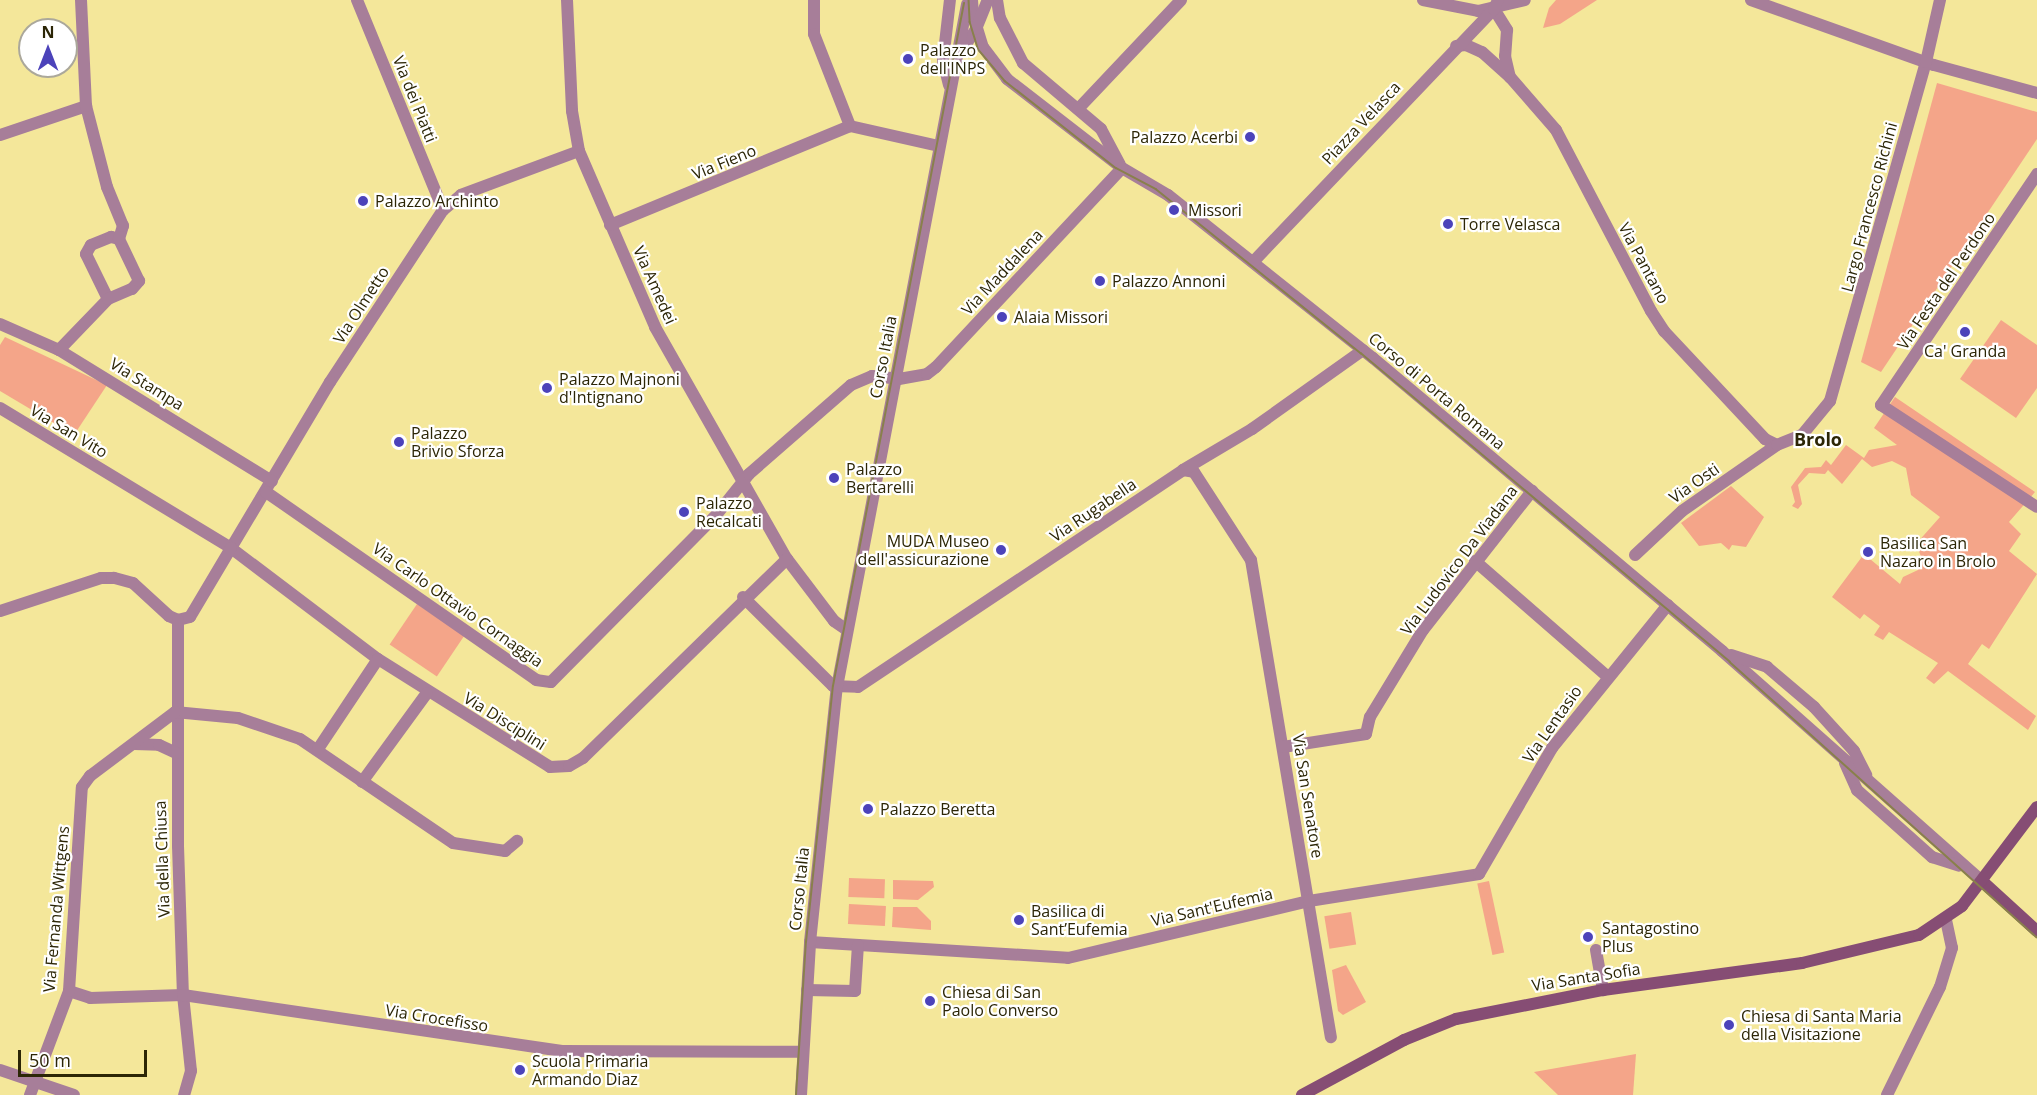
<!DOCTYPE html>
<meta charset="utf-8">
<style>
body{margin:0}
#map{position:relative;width:2037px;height:1095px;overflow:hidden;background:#f4e79a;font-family:"Open Sans",sans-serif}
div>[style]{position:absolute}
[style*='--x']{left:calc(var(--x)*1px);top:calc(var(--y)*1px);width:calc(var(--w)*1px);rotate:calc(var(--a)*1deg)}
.green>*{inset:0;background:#f4a589;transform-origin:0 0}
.street>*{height:12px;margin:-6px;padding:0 6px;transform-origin:6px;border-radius:6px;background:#a77e99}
.secondary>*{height:12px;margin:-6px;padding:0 6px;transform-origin:6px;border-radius:6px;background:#864d74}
.tram>*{height:1.5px;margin:-0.75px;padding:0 0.75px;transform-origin:0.75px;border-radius:0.75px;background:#89804b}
.dots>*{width:16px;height:16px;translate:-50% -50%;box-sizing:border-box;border:3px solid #fff;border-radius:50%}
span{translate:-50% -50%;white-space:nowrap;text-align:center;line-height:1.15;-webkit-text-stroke:4.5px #fff;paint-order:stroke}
.poi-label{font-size:16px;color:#2c2606}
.left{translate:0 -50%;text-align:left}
.right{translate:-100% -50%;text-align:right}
.street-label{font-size:16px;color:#2c2606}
.neighbourhood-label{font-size:18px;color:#2c2606;font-weight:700}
.north{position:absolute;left:18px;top:18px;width:60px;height:60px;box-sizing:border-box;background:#fff;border:2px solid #aba89b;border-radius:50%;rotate:0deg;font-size:16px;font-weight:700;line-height:24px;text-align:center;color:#2c2606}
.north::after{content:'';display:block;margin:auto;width:21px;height:27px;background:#4c43ba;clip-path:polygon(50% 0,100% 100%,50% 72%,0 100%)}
.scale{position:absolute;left:18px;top:1050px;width:129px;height:27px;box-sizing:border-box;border:3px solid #2c2606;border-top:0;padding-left:8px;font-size:18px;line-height:21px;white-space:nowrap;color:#2c2606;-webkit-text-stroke:4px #fff;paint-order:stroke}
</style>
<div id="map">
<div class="green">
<div style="clip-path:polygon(1556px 0,1597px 0,1560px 24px,1543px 28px,1549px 8px)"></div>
<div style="clip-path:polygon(1937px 83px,2037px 112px,2037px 139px,1881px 372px,1861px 362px)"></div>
<div style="clip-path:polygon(2001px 320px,2037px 345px,2037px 388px,2016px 418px,1960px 379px)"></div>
<div style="clip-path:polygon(5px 337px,107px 385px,74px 435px,0 391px,0 345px)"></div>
<div style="clip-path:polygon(1895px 397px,2035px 492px,2009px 522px,2021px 534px,2009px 551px,2037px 574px,1989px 649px,1982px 644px,1968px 664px,2036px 716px,2028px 730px,1948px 671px,1934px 684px,1926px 678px,1938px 663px,1889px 632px,1883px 640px,1874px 635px,1880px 626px,1864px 614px,1860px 619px,1832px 597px,1864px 554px,1900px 584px,1903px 577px,1918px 570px,1922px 559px,1916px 544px,1940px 517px,1911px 495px,1906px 468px,1892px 461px,1872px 467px,1862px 459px,1842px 484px,1828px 470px,1825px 474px,1809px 473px,1798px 485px,1802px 504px,1798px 509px,1792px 506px,1795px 502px,1791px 487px,1805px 468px,1821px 467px,1826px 460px,1831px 465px,1846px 445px,1864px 458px,1869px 450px,1897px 445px,1874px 428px)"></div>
<div style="clip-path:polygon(1731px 486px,1764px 517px,1746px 547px,1732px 545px,1729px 550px,1721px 543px,1699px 546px,1681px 523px)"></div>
<div style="left:417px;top:604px;width:57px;height:49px;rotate:34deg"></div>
<div style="left:849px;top:878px;width:36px;height:19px;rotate:2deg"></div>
<div style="clip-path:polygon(893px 880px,933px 881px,934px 887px,918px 900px,893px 899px)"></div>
<div style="left:1489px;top:881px;width:73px;height:12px;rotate:78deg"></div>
<div style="left:849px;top:904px;width:37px;height:20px;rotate:3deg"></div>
<div style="clip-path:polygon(893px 907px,917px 907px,931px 921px,931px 930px,892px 927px)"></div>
<div style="left:1351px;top:912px;width:33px;height:27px;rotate:81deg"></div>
<div style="clip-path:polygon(1346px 965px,1366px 1002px,1343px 1015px,1338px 1011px,1332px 970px)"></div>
<div style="clip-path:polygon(1636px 1054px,1633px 1095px,1558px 1095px,1534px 1072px)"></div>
</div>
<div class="street">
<div style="--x:357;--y:0;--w:227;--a:67.7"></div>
<div style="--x:567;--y:0;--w:111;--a:87.4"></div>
<div style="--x:572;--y:111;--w:41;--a:80.1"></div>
<div style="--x:579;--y:151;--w:192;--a:66.6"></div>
<div style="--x:655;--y:327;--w:267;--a:60.4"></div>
<div style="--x:787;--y:559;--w:78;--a:52.8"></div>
<div style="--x:834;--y:621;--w:16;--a:35"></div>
<div style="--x:814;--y:0;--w:34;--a:90"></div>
<div style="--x:814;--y:34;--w:99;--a:68.6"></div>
<div style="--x:972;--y:0;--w:15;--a:86"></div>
<div style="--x:973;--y:15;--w:34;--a:73"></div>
<div style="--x:983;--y:47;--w:40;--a:53"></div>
<div style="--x:1007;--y:79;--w:145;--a:37.7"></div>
<div style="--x:1122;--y:168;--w:53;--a:30.4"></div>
<div style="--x:1168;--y:195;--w:262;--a:38.5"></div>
<div style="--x:1373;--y:358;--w:456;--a:40"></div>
<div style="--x:1722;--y:651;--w:347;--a:41.5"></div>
<div style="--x:997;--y:0;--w:18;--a:81"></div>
<div style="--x:1000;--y:18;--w:51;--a:62.9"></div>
<div style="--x:1023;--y:63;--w:102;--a:40.2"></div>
<div style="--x:1101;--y:129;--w:40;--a:62"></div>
<div style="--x:1423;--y:0;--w:56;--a:11.3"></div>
<div style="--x:1478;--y:11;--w:48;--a:-13.2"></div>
<div style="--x:1751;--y:0;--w:194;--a:19.6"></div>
<div style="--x:1934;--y:65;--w:107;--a:15.2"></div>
<div style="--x:1494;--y:9;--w:25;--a:58"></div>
<div style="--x:1507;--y:30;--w:26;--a:94"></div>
<div style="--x:1505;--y:56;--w:22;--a:77"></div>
<div style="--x:1510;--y:77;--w:70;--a:49"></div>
<div style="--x:1556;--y:130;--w:204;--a:62.3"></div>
<div style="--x:1651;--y:311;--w:24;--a:57"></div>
<div style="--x:1664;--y:331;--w:148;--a:46.9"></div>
<div style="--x:1765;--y:439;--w:13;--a:27"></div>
<div style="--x:1456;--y:46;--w:10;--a:-6"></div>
<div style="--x:1466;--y:45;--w:17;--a:24"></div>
<div style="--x:1482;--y:52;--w:36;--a:42"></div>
<div style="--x:960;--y:53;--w:29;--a:-56"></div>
<div style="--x:976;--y:29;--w:31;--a:-68"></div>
<div style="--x:949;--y:85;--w:25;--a:-104"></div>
<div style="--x:943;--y:61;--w:61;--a:-83.5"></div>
<div style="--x:1078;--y:109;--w:150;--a:-46.6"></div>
<div style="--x:850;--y:126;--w:91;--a:12.7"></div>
<div style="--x:0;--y:135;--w:91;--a:-18.6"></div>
<div style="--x:579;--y:151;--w:126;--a:159.6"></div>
<div style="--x:461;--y:195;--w:23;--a:140"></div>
<div style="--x:443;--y:210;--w:206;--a:123.3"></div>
<div style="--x:330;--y:382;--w:193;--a:120.8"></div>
<div style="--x:231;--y:548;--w:184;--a:37.1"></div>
<div style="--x:378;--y:659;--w:203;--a:32.1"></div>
<div style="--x:550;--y:767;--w:19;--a:-3"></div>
<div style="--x:569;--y:766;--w:16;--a:-30"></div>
<div style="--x:583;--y:758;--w:285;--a:-44.3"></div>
<div style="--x:2037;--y:174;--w:279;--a:124"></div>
<div style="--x:1881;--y:405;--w:186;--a:33.2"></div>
<div style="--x:610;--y:225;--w:260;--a:-22.4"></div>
<div style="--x:1253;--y:262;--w:349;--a:-46.4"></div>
<div style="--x:1494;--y:9;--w:10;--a:-66"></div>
<div style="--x:108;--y:299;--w:50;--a:-116.1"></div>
<div style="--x:86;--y:254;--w:10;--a:-61"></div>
<div style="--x:91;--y:245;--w:22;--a:-22"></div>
<div style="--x:111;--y:237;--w:8;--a:14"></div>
<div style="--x:0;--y:324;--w:64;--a:23.8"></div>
<div style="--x:59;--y:350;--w:250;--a:31.6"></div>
<div style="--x:59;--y:350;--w:71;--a:-46.1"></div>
<div style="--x:108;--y:299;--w:26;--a:-23"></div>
<div style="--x:132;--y:289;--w:11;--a:-49"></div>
<div style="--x:139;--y:281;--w:47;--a:-115.5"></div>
<div style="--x:119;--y:239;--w:14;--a:-73"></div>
<div style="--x:123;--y:226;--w:42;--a:-112.3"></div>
<div style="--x:107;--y:187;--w:84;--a:-104.5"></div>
<div style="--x:86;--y:106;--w:106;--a:-92.7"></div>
<div style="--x:0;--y:408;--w:270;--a:31.2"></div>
<div style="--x:231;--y:548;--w:80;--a:120.7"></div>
<div style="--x:190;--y:617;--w:12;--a:166"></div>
<div style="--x:178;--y:620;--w:10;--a:-156"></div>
<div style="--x:169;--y:616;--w:49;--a:-137.5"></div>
<div style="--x:133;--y:583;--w:20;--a:-165"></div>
<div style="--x:114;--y:578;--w:13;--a:180"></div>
<div style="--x:101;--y:578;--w:106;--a:161.9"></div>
<div style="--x:1183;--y:470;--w:11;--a:10"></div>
<div style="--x:1194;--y:472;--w:105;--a:57.1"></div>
<div style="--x:1251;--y:560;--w:484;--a:80.5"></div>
<div style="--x:266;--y:492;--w:329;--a:34.8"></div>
<div style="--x:536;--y:680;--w:15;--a:8"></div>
<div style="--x:551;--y:682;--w:236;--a:-45.3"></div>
<div style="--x:717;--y:514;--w:51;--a:-51.3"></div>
<div style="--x:749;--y:474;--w:135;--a:-41.1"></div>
<div style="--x:851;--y:385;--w:23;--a:-23"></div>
<div style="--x:872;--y:376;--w:27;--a:6"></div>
<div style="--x:899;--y:379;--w:28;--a:-10"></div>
<div style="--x:927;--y:374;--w:11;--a:-38"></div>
<div style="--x:936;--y:367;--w:272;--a:-46.9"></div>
<div style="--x:1635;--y:555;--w:64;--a:-43.1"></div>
<div style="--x:1682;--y:511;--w:116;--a:-34.8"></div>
<div style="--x:1777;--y:445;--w:27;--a:-22"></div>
<div style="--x:1802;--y:435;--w:44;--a:-50.5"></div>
<div style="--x:1830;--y:401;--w:352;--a:-74.2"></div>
<div style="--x:1926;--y:62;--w:64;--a:-77.3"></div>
<div style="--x:1475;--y:561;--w:175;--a:41.1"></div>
<div style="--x:743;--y:597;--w:127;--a:44.7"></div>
<div style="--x:833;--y:686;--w:25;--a:2"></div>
<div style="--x:858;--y:687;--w:391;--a:-33.7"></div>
<div style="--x:1183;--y:470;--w:80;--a:-30.7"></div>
<div style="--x:1252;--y:429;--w:136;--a:-35.4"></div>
<div style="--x:178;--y:620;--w:226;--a:90"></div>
<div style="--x:178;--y:846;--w:149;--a:88.1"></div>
<div style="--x:183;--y:995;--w:76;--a:84"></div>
<div style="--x:191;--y:1071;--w:25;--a:106"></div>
<div style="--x:1731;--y:655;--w:38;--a:18"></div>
<div style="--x:1767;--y:667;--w:62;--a:40.4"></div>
<div style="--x:1814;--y:707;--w:59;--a:47.7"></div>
<div style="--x:1854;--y:751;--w:27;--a:63"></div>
<div style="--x:175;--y:712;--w:63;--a:5.4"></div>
<div style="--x:238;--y:718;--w:65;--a:18.7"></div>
<div style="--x:300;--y:739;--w:185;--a:34.2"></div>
<div style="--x:453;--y:843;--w:53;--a:8.7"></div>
<div style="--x:505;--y:851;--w:16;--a:-40"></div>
<div style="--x:134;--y:744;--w:25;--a:2"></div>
<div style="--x:159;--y:745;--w:19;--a:25"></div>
<div style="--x:1283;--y:747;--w:84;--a:-8.9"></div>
<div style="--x:1366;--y:734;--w:17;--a:-77"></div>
<div style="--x:1370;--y:717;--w:102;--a:-58.7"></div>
<div style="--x:1423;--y:630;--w:177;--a:-51.9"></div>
<div style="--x:318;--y:749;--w:108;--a:-56.3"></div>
<div style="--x:1845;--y:763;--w:30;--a:66"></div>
<div style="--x:1857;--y:790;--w:101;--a:41.8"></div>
<div style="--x:1932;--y:857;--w:28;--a:18"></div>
<div style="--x:362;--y:782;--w:110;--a:-53.9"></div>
<div style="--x:810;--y:942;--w:258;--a:3.5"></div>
<div style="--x:1068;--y:958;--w:248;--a:-13.3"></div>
<div style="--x:1309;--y:901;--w:172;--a:-9"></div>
<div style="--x:1479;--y:874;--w:146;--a:-59.9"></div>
<div style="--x:1552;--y:748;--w:184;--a:-51"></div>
<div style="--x:1596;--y:950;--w:41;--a:80.1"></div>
<div style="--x:807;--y:990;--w:48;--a:1.2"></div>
<div style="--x:855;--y:991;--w:46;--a:-86.3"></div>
<div style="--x:69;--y:991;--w:22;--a:18"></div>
<div style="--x:90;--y:998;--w:93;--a:-1.8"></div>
<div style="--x:183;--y:995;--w:383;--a:8.4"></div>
<div style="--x:562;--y:1051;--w:241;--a:0.2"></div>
<div style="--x:0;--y:1070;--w:78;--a:18.7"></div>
<div style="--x:30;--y:1095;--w:111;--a:-69.4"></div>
<div style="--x:69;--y:991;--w:204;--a:-86.4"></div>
<div style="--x:82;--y:787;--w:14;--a:-54"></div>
<div style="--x:90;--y:776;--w:106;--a:-37"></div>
<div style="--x:801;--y:1095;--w:153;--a:-86.6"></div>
<div style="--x:810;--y:942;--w:256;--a:-84"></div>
<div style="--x:837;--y:687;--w:695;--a:-79.22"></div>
<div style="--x:1887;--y:1095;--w:120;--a:-63.9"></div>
<div style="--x:1940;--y:987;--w:41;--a:-72.9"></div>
<div style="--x:1952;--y:948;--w:30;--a:-102"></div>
</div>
<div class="secondary">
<div style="--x:1982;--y:881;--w:74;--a:42.3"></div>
<div style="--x:1302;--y:1095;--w:116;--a:-28.3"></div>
<div style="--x:1404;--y:1040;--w:56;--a:-22"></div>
<div style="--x:1456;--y:1019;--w:150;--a:-11.2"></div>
<div style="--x:1603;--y:990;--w:201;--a:-7.7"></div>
<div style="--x:1802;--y:963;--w:120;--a:-13.5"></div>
<div style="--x:1919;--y:935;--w:52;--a:-34"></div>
<div style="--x:1962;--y:906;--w:124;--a:-52.9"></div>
</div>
<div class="tram">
<div style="--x:969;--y:0;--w:22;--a:87"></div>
<div style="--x:970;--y:22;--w:28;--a:73"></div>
<div style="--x:978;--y:49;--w:42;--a:49.8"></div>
<div style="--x:1005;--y:81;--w:141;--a:38.1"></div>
<div style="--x:1116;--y:168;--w:45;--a:27.7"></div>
<div style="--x:1156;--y:189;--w:263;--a:38.7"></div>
<div style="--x:1361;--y:353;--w:481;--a:39.9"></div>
<div style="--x:1730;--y:662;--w:412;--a:41.9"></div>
<div style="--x:796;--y:1095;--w:153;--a:-86.3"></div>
<div style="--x:806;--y:942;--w:257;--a:-84"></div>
<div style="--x:833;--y:686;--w:695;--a:-79.14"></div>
</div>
<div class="dots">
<div style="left:908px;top:59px;background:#4c43ba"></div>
<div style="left:1250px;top:137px;background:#4c43ba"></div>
<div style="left:363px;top:201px;background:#4c43ba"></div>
<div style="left:1174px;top:210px;background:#4c43ba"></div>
<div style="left:1448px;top:224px;background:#4c43ba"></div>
<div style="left:1100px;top:281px;background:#4c43ba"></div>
<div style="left:1002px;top:317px;background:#4c43ba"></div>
<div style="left:1965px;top:332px;background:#4c43ba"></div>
<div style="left:547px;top:388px;background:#4c43ba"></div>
<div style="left:399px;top:442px;background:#4c43ba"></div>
<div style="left:834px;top:478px;background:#4c43ba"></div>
<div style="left:684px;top:512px;background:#4c43ba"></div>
<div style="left:1001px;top:550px;background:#4c43ba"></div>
<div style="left:1868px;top:552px;background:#4c43ba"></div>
<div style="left:868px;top:809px;background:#4c43ba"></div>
<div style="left:1019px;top:920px;background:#4c43ba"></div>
<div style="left:1588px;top:937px;background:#4c43ba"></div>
<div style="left:930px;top:1001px;background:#4c43ba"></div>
<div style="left:1729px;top:1025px;background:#4c43ba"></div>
<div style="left:520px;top:1070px;background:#4c43ba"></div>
</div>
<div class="poi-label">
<span class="left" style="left:920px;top:59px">Palazzo<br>dell'INPS</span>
<span class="right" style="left:1238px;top:137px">Palazzo Acerbi</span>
<span class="left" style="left:375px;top:201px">Palazzo Archinto</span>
<span class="left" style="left:1188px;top:210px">Missori</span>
<span class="left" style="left:1460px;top:224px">Torre Velasca</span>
<span class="left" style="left:1112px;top:281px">Palazzo Annoni</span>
<span class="left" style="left:1014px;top:317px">Alaia Missori</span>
<span style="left:1965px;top:351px">Ca' Granda</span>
<span class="left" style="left:559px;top:388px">Palazzo Majnoni<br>d'Intignano</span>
<span class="left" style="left:411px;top:442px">Palazzo<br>Brivio Sforza</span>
<span class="left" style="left:846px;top:478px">Palazzo<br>Bertarelli</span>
<span class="left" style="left:696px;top:512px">Palazzo<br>Recalcati</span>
<span class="right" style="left:989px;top:550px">MUDA Museo<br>dell'assicurazione</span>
<span class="left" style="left:1880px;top:552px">Basilica San<br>Nazaro in Brolo</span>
<span class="left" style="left:880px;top:809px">Palazzo Beretta</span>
<span class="left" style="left:1031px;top:920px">Basilica di<br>Sant’Eufemia</span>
<span class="left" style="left:1602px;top:937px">Santagostino<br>Plus</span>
<span class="left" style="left:942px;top:1001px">Chiesa di San<br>Paolo Converso</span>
<span class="left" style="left:1741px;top:1025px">Chiesa di Santa Maria<br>della Visitazione</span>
<span class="left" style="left:532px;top:1070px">Scuola Primaria<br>Armando Diaz</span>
</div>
<div class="street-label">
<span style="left:415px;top:99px;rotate:68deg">Via dei Piatti</span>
<span style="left:1361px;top:123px;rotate:-47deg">Piazza Velasca</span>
<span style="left:724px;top:162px;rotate:-22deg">Via Fieno</span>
<span style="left:1869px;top:207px;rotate:-75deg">Largo Francesco Richini</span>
<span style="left:1644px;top:263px;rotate:62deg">Via Pantano</span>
<span style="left:1002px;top:272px;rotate:-47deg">Via Maddalena</span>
<span style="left:1946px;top:281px;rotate:-56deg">Via Festa del Perdono</span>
<span style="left:655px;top:285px;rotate:66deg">Via Amedei</span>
<span style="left:361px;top:305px;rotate:-57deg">Via Olmetto</span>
<span style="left:883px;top:357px;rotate:-79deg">Corso Italia</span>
<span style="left:147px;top:384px;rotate:32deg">Via Stampa</span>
<span style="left:1437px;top:391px;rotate:40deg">Corso di Porta Romana</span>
<span style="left:69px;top:431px;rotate:31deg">Via San Vito</span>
<span style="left:1694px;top:483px;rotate:-35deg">Via Osti</span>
<span style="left:1093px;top:510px;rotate:-34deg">Via Rugabella</span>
<span style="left:1459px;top:560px;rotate:-53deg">Via Ludovico Da Viadana</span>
<span style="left:458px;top:605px;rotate:35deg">Via Carlo Ottavio Cornaggia</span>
<span style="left:505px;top:721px;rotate:32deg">Via Disciplini</span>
<span style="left:1552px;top:724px;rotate:-55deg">Via Lentasio</span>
<span style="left:1308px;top:796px;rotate:81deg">Via San Senatore</span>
<span style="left:162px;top:859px;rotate:-92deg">Via della Chiusa</span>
<span style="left:799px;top:889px;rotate:-84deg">Corso Italia</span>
<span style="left:1212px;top:907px;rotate:-13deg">Via Sant'Eufemia</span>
<span style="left:56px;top:909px;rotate:-85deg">Via Fernanda Wittgens</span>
<span style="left:1586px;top:977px;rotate:-9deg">Via Santa Sofia</span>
<span style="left:437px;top:1018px;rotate:9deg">Via Crocefisso</span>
</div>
<div class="neighbourhood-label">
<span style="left:1818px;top:439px">Brolo</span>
</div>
<div class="north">N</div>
<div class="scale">50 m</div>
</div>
